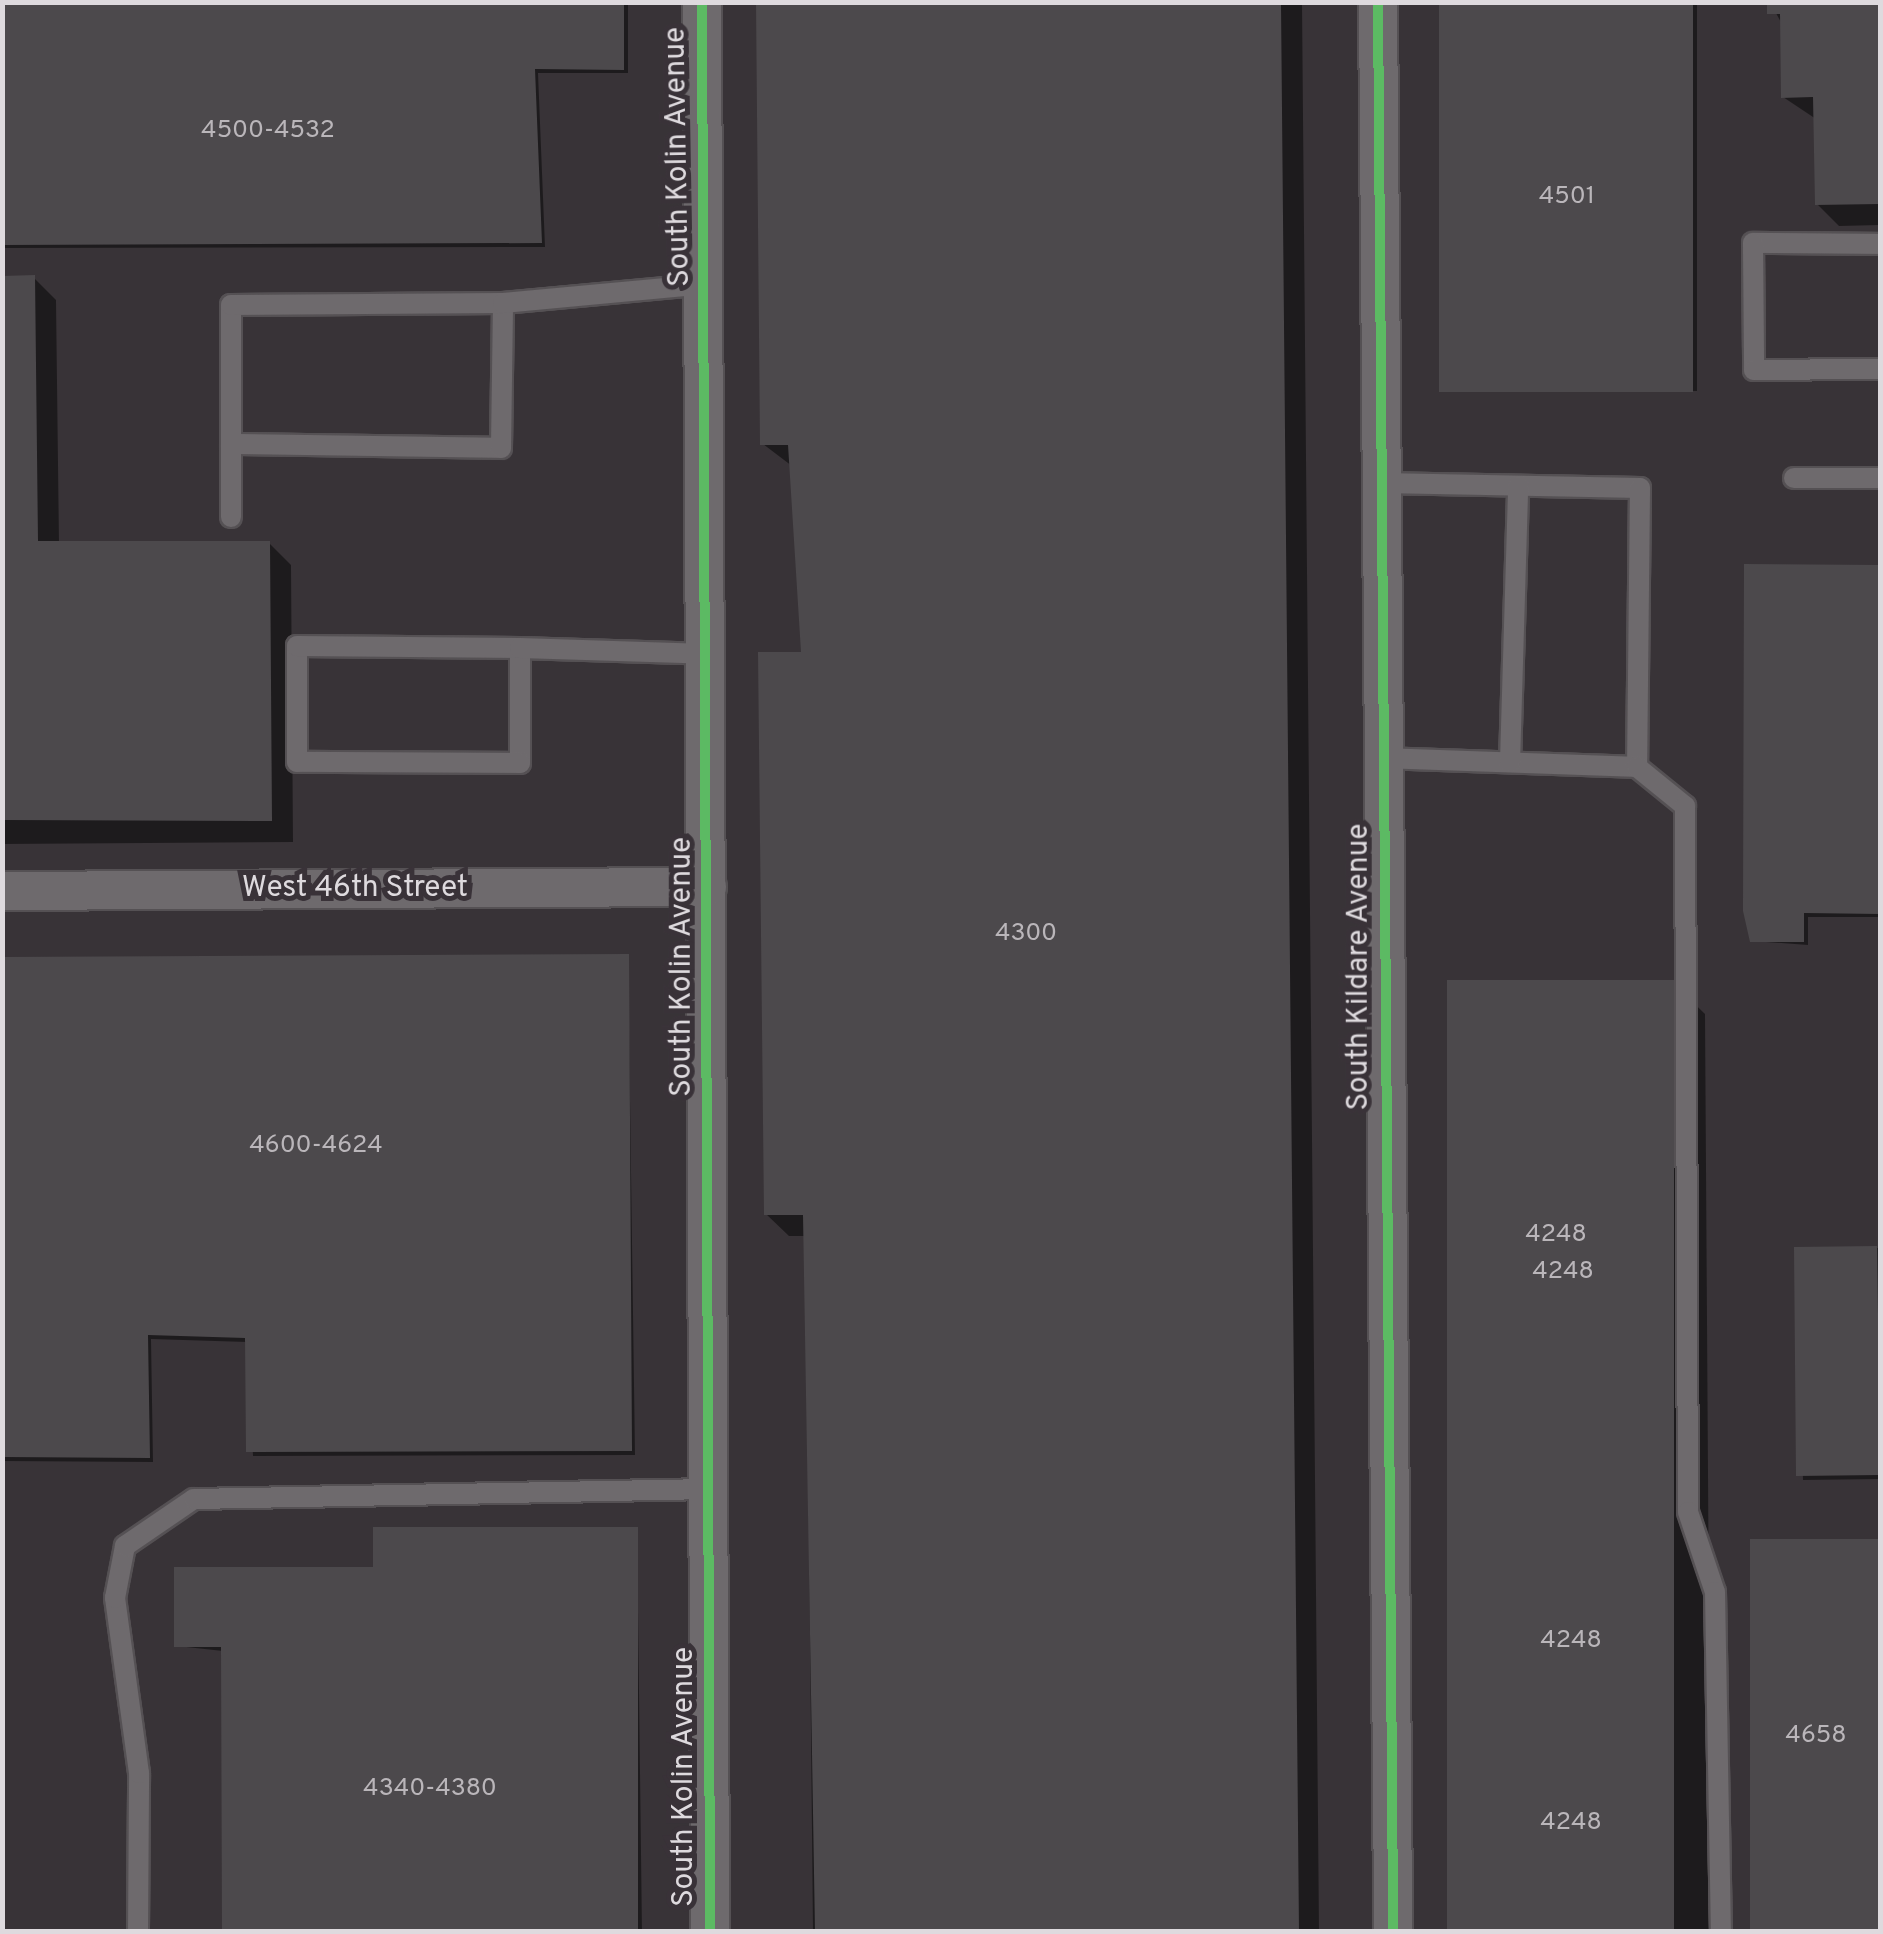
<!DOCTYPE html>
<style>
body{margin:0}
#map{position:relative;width:1883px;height:1934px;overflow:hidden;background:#383337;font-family:Overpass,sans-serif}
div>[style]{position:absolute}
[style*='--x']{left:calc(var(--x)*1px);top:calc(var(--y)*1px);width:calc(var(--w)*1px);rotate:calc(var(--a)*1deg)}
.shadow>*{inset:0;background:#0007;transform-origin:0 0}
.building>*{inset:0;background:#4c494c;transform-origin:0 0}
.roads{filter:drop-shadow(2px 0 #555154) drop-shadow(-2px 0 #555154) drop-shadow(0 2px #555154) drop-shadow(0 -2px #555154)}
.lane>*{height:20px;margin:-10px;padding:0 10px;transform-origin:10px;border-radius:10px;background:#6e6a6d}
.street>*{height:38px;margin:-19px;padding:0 19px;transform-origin:19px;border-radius:19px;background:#6e6a6d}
.cycleway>*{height:10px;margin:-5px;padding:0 5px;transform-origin:5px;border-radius:5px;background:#5cba63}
span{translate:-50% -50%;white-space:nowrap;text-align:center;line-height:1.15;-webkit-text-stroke:10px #393238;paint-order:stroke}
.number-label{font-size:25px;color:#bab6ba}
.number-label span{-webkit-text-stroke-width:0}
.street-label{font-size:30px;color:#dedade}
.frame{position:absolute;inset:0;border:5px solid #dedade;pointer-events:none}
</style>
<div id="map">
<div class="shadow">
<div style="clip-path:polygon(2px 2px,628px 2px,628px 73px,538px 73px,545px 247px,2px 248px)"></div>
<div style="clip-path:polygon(758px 2px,1302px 2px,1319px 1932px,813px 1932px,806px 1236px,789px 1236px,766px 1214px,804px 655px,792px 466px,763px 444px)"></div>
<div style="left:1441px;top:2px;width:256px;height:389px"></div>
<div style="clip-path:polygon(1770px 2px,1880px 2px,1880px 225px,1839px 226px,1817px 204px,1816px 119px,1783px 97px,1783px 26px)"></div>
<div style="clip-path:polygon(2px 278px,34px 278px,56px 300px,59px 543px,269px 543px,291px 565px,293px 842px,2px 844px)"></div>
<div style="clip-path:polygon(1746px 567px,1880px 567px,1880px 917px,1808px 917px,1808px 945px,1752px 941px)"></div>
<div style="clip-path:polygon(628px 956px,635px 1455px,253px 1456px,247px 1342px,151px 1339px,153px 1462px,2px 1461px,2px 959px)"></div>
<div style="clip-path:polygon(1673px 983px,1705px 1014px,1711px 1932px,1456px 1932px)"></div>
<div style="clip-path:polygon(1880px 1158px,1880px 1479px,1803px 1480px,1797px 1249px,1879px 1248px)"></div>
<div style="clip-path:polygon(637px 1530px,642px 1932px,224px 1932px,223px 1651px,177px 1646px,375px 1569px)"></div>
<div style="left:1880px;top:1541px;width:391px;height:127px;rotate:90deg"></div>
</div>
<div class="building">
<div style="clip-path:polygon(2px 2px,624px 2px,624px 70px,535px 69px,542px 243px,2px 245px)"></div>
<div style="clip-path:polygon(756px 2px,1281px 2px,1299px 1932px,815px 1932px,803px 1215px,764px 1215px,758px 652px,801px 652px,788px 445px,760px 445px)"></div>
<div style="left:1439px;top:2px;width:254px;height:390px"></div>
<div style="clip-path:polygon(1767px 2px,1880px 2px,1880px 204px,1815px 205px,1813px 97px,1781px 98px,1780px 14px,1767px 14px)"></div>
<div style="clip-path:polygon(35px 275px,38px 541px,270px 541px,272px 821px,2px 820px,2px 276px)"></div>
<div style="clip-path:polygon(1744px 564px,1880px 565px,1880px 914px,1804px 913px,1804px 942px,1750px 942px,1743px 911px)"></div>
<div style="clip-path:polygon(629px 954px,632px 1451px,246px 1452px,245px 1338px,148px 1335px,150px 1458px,2px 1457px,2px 957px)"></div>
<div style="left:1674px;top:980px;width:952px;height:227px;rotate:90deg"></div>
<div style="clip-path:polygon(1876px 1155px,1880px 1475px,1796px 1476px,1794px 1247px,1877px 1246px)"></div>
<div style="clip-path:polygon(373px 1527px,638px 1527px,638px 1932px,222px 1932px,221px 1647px,174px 1647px,174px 1567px,373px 1567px)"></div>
<div style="left:1880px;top:1539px;width:393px;height:130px;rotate:90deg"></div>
</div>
<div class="roads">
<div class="lane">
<div style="--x:1880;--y:244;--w:127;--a:-179.5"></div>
<div style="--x:1753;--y:243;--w:127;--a:89.5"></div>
<div style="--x:1754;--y:370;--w:126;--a:-0.5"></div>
<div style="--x:231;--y:444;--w:270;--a:0.8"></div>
<div style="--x:501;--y:448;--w:145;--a:-89.2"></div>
<div style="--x:1794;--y:478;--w:86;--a:0"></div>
<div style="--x:1382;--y:483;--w:258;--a:1.1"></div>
<div style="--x:1640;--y:488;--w:279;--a:90.6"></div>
<div style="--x:1637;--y:767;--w:253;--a:-178"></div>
<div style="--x:231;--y:517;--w:212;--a:-90"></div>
<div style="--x:231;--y:305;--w:272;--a:-0.4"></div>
<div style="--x:503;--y:303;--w:204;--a:-5.3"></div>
<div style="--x:520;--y:648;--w:115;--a:90"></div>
<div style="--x:520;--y:763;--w:223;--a:-179.7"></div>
<div style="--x:297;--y:762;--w:116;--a:-90"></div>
<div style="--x:297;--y:646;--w:223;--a:0.5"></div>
<div style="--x:520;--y:648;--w:187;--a:1.8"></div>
<div style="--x:1510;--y:762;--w:276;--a:-88.3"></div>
<div style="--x:1637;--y:767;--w:62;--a:39.1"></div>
<div style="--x:1685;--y:806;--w:706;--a:89.76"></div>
<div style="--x:1688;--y:1512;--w:84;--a:71.4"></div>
<div style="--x:1715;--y:1592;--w:340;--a:89"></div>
<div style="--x:138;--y:1932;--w:159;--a:-89.6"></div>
<div style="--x:139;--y:1773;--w:177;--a:-97.8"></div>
<div style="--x:115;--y:1598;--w:53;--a:-79.1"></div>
<div style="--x:125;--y:1546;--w:83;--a:-34.3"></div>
<div style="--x:194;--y:1499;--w:515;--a:-1.11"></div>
</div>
<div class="street">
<div style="--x:702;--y:2;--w:1930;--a:89.76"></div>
<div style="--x:1378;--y:2;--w:1930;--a:89.55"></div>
<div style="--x:2;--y:891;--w:705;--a:-0.33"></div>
</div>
</div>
<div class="cycleway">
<div style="--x:702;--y:2;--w:1930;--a:89.76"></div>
<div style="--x:1378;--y:2;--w:1930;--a:89.55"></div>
</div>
<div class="number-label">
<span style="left:268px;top:131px">4500-4532</span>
<span style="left:1567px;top:197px">4501</span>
<span style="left:1026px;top:934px">4300</span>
<span style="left:316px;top:1146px">4600-4624</span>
<span style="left:1556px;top:1235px">4248</span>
<span style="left:1563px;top:1272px">4248</span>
<span style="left:1571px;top:1641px">4248</span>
<span style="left:1816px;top:1736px">4658</span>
<span style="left:430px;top:1789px">4340-4380</span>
<span style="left:1571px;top:1823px">4248</span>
</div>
<div class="street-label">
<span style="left:679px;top:157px;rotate:-91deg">South Kolin Avenue</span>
<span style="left:355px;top:889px">West 46th Street</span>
<span style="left:683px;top:967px;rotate:-90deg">South Kolin Avenue</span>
<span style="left:1360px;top:967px;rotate:-90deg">South Kildare Avenue</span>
<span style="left:685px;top:1777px;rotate:-90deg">South Kolin Avenue</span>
</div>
<div class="frame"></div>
</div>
